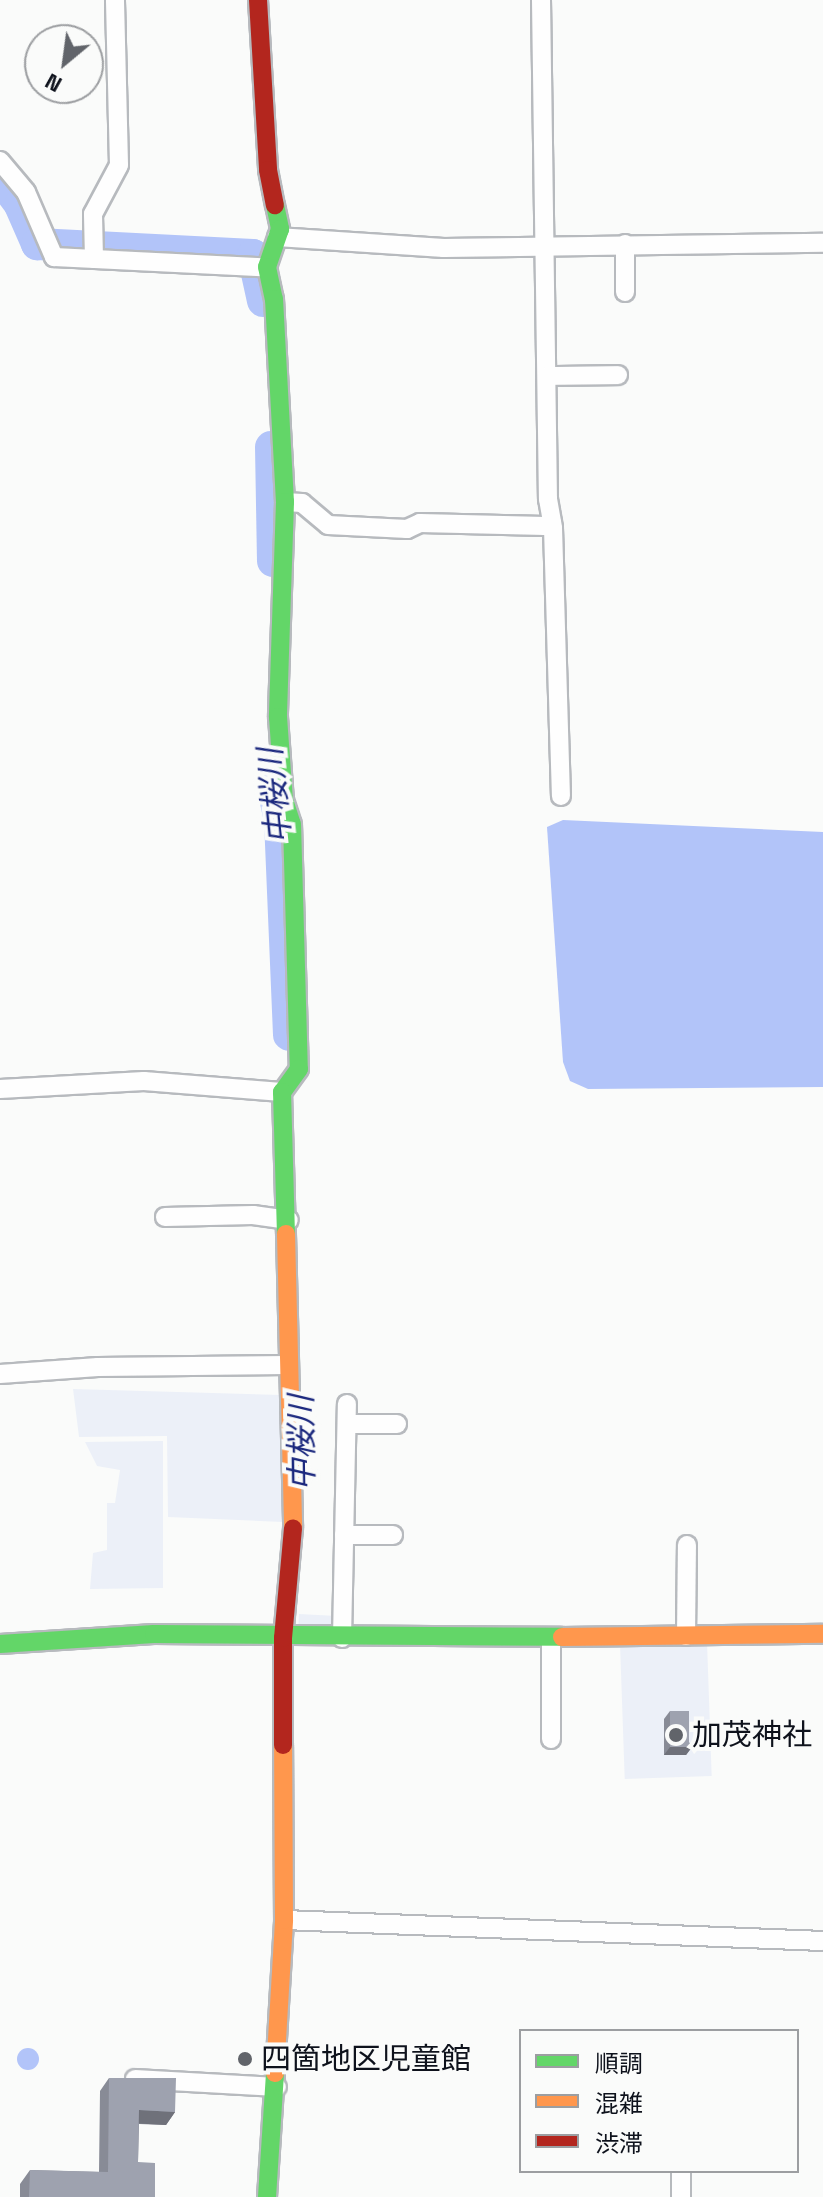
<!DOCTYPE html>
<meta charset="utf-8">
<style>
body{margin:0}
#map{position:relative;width:823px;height:2197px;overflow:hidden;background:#fafbfa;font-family:"Space Grotesk","Noto Sans JP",sans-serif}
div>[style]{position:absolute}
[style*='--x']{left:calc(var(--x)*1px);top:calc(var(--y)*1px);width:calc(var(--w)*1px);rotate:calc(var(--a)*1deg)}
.green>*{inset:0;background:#ecf0f8;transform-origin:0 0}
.water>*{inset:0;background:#b2c4f9}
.round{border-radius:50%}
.river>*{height:32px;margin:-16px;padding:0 16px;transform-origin:16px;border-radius:16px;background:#b2c4f9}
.roads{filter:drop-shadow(2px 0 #b7babe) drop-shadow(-2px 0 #b7babe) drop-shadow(0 2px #b7babe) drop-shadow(0 -2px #b7babe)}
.street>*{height:18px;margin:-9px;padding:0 9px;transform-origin:9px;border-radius:9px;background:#fefefe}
.fast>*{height:18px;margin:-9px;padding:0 9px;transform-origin:9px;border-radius:9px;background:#63d668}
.slow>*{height:18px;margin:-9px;padding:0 9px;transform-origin:9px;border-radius:9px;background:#ff974d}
.jam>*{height:18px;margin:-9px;padding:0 9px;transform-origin:9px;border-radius:9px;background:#b3261e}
.wall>*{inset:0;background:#888b96}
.shaded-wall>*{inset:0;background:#6f717a}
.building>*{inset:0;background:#9ea2af;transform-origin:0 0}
.dots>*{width:22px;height:22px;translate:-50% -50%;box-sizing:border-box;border:4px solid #fafbfa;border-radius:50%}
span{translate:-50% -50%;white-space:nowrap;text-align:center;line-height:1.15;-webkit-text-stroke:8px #fafbfa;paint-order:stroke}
.poi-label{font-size:30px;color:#0e121c}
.left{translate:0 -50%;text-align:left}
.water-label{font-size:32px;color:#1b287e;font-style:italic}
.legend{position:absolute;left:519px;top:2029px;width:280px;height:144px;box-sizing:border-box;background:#fafbfa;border:2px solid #9c9ea1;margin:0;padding:10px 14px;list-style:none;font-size:24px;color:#0e121c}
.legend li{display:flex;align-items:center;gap:16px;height:40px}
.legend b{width:40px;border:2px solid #9c9ea1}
.north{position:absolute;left:24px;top:24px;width:80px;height:80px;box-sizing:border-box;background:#fafbfa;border:2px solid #9c9ea1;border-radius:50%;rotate:209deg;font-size:22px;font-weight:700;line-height:32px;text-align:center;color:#0e121c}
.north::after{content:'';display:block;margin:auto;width:28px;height:36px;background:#61646a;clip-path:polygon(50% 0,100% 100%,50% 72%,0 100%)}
</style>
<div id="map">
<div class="green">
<div style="clip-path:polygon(73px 1389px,281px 1395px,283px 1522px,168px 1517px,167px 1436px,79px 1437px)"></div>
<div style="clip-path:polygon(163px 1441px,163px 1588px,90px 1589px,93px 1553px,107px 1550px,107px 1503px,115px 1503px,120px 1470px,97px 1466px,85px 1442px)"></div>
<div style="left:299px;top:1614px;width:38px;height:19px;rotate:3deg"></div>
<div style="left:707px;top:1642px;width:134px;height:87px;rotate:88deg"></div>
</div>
<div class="water">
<div style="clip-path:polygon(563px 820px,823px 832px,823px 1087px,588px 1089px,570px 1081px,563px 1062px,547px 827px)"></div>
<div class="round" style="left:17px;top:2048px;width:22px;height:22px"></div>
</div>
<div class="river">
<div style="--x:0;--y:178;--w:34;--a:53"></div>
<div style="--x:20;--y:205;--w:43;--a:66.4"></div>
<div style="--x:37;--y:244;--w:216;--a:2.9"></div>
<div style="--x:253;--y:255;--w:47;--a:77.7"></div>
<div style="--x:271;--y:447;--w:114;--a:89"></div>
<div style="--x:272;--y:783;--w:38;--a:78"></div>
<div style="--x:280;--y:820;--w:215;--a:87.6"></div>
</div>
<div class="roads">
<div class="street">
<div style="--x:541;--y:0;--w:499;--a:89.2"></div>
<div style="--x:548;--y:499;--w:29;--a:80"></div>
<div style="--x:553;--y:528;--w:268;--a:88.3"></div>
<div style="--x:0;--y:161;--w:40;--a:50"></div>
<div style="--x:26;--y:192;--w:71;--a:66.7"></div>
<div style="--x:54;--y:257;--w:208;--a:2.8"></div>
<div style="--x:277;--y:237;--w:167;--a:3.8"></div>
<div style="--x:444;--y:248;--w:379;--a:-0.8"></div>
<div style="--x:625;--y:244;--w:48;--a:90"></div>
<div style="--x:94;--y:259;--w:45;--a:-91.3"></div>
<div style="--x:93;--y:214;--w:55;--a:-62"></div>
<div style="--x:119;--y:165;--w:165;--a:-91.4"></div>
<div style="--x:547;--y:376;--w:71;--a:-0.8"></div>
<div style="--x:285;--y:502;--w:17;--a:3"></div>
<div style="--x:302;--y:503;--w:34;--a:40"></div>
<div style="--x:328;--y:525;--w:79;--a:2.9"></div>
<div style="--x:407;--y:529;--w:14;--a:-25"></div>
<div style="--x:420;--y:523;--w:125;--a:1.4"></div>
<div style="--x:545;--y:526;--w:8;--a:-30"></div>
<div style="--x:0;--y:1089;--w:144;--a:-3.2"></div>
<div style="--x:144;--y:1081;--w:138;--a:4.6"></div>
<div style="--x:165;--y:1217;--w:88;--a:-1.3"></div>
<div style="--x:253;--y:1215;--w:36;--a:8"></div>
<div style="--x:0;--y:1374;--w:98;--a:-4.1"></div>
<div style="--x:98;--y:1367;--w:189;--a:-0.6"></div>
<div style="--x:347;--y:1424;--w:50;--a:0"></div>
<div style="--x:344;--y:1535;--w:49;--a:0"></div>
<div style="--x:686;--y:1636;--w:91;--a:-89.4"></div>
<div style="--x:342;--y:1638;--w:234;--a:-88.8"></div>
<div style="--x:551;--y:1638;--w:101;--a:90"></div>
<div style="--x:284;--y:1920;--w:539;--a:2.23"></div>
<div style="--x:135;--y:2079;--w:142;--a:3.2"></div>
<div style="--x:681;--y:2171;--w:26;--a:90"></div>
</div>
<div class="fast">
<div style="--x:275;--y:205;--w:25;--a:78"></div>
<div style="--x:280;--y:229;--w:40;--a:108.9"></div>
<div style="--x:267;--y:267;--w:33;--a:78"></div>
<div style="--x:274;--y:299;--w:203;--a:86.9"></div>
<div style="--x:285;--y:502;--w:215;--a:91.9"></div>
<div style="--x:278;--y:717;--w:83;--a:85.9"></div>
<div style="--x:284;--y:800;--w:25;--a:72"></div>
<div style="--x:292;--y:824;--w:245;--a:88.4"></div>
<div style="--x:299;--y:1069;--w:29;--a:126"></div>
<div style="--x:282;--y:1092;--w:142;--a:88.4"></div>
<div style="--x:0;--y:1644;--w:154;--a:-3.7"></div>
<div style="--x:154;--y:1634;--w:408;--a:0.4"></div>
<div style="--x:267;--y:2197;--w:124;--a:-86.3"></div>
</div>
<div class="slow">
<div style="--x:286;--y:1234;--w:294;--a:88.6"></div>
<div style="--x:562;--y:1637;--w:261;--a:-0.7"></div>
<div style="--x:275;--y:2073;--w:153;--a:-86.6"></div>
<div style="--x:284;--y:1920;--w:175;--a:-90.3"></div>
</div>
<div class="jam">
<div style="--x:258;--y:0;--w:170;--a:86.6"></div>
<div style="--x:268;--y:170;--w:36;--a:79"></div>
<div style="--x:283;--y:1745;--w:107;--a:-90"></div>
<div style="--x:283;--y:1638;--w:110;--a:-84.8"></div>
</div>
</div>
<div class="wall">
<div style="clip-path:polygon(670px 1711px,692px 1747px,686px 1755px,664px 1755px,664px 1719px)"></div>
<div style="clip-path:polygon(109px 2078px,175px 2112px,166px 2125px,139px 2124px,138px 2162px,155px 2197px,20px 2197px,20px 2184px,30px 2170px,99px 2172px,100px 2091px)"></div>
</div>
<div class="shaded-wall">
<div style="clip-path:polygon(670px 1747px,692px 1747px,686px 1755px,664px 1755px)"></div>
<div style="clip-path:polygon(139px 2110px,175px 2112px,166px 2125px,130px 2123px)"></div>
</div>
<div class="building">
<div style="left:670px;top:1711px;width:19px;height:36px"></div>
<div style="clip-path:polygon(109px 2078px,176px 2078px,175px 2112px,139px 2110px,138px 2162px,155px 2163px,155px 2197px,29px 2197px,30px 2170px,108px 2172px)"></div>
</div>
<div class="dots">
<div style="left:676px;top:1735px;background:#61646a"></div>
<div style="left:245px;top:2059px;background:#61646a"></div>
</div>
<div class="poi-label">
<span class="left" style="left:692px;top:1735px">加茂神社</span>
<span class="left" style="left:261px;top:2059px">四箇地区児童館</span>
</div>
<div class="water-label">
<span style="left:275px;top:796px;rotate:-96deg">中桜川</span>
<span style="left:302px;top:1443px;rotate:-91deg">中桜川</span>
</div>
<ul class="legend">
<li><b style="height:10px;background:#63d668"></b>順調</li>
<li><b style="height:10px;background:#ff974d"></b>混雑</li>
<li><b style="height:10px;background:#b3261e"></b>渋滞</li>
</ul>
<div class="north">N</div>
</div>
